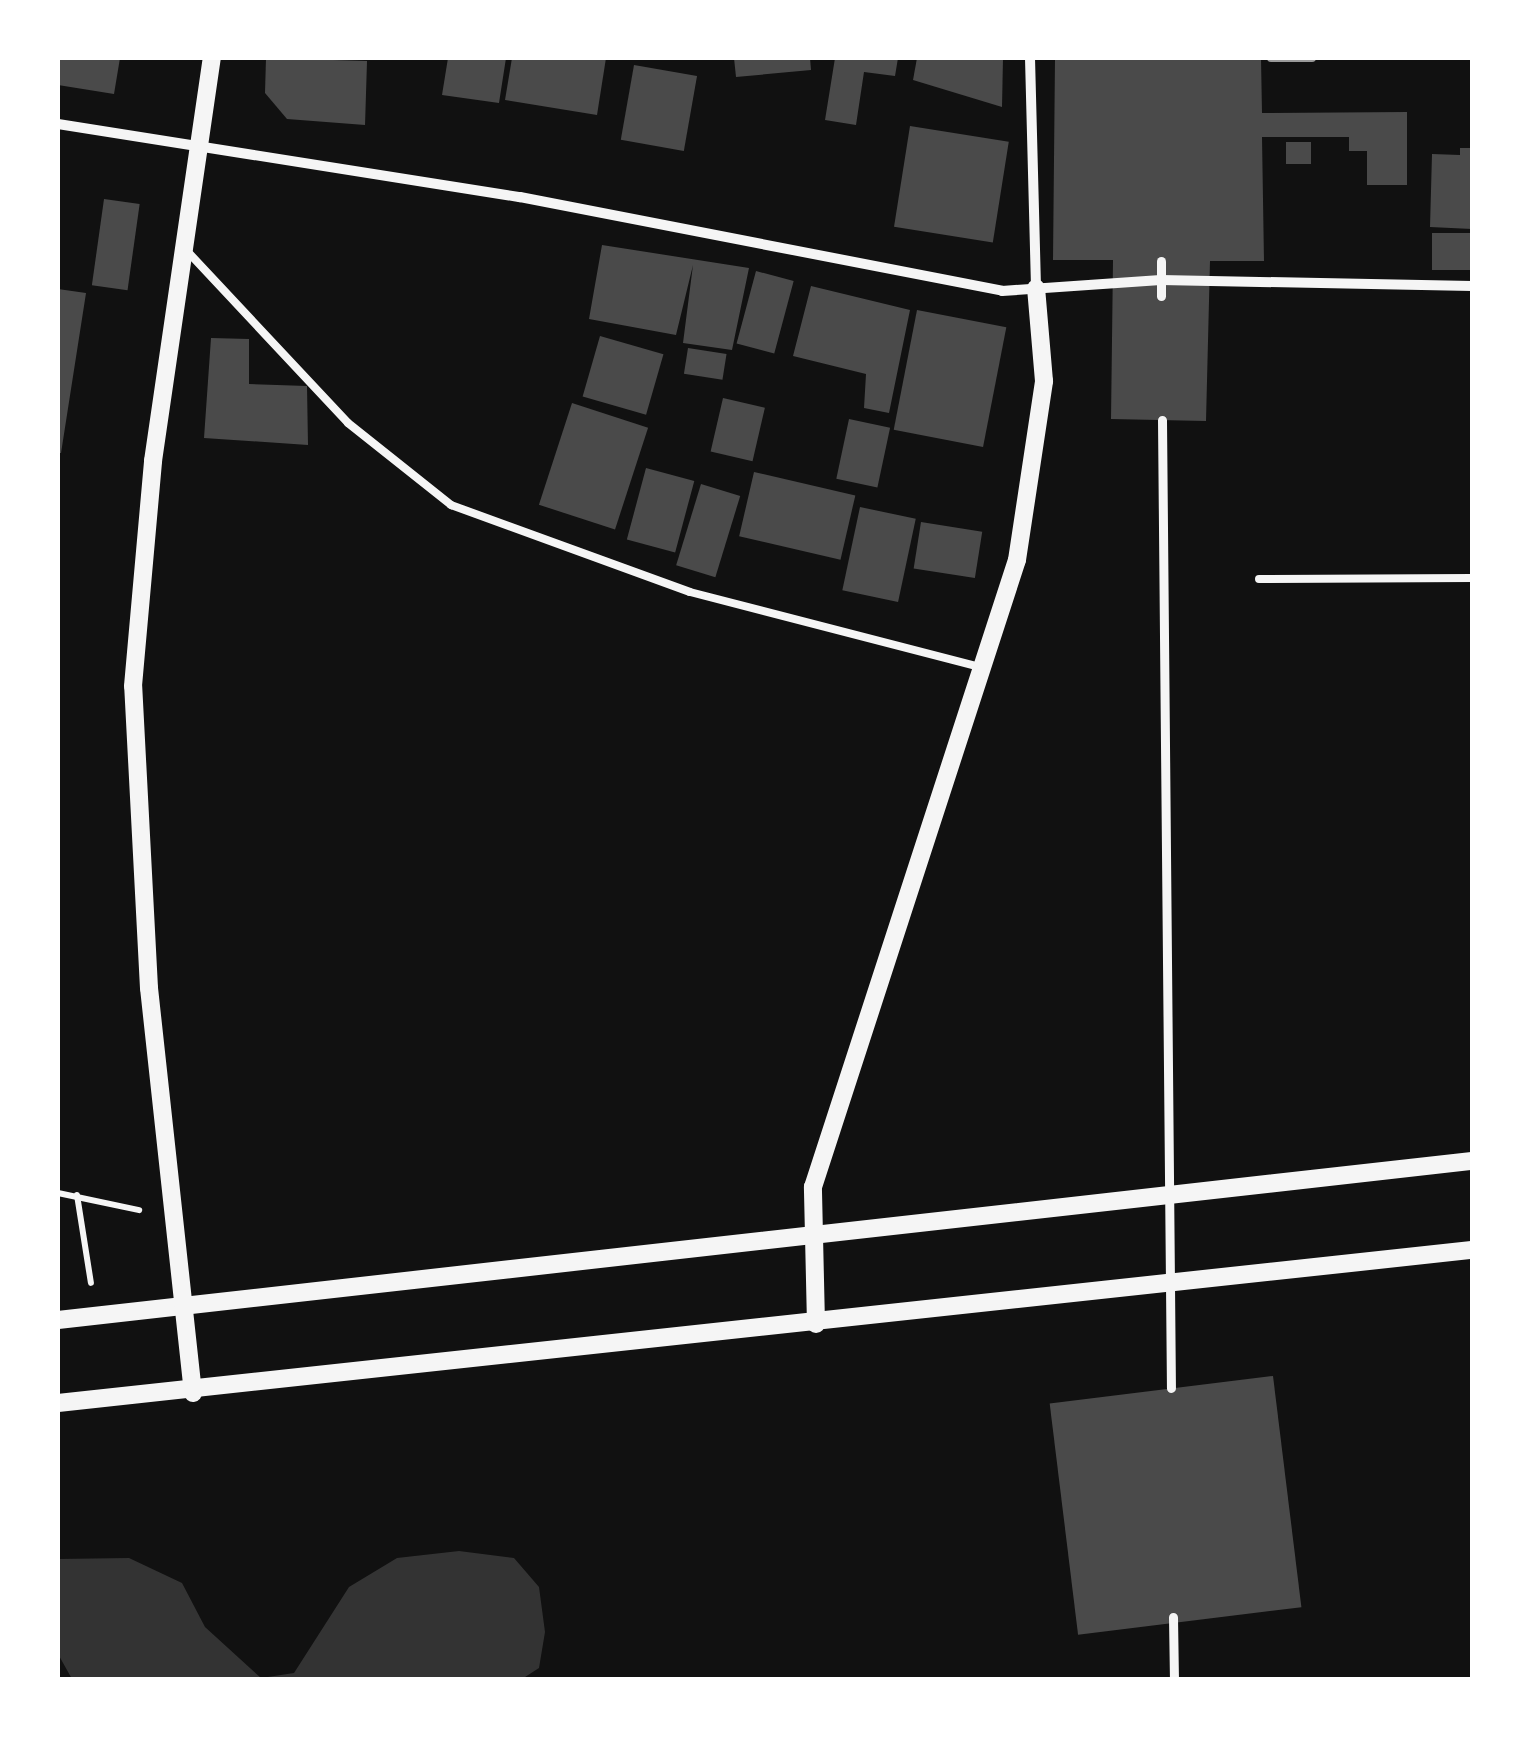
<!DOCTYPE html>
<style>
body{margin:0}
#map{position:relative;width:1530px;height:1737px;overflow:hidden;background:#111;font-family:"DM Sans",sans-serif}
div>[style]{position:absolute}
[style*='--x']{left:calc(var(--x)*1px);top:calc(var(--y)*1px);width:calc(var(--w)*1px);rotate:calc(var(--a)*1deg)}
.water>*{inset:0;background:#333}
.building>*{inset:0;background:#4a4a4a;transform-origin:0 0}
.path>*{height:6px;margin:-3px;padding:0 3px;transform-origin:3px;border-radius:3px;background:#f5f5f5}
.service>*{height:8px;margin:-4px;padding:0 4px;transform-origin:4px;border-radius:4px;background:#f5f5f5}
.pedestrian>*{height:9px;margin:-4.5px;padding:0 4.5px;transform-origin:4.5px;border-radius:4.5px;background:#f5f5f5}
.minor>*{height:10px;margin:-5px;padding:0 5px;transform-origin:5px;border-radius:5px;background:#f5f5f5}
.tertiary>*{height:18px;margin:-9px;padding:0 9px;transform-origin:9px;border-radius:9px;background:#f5f5f5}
.rail>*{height:8px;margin:-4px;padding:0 4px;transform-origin:4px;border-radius:4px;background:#9a9a9a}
span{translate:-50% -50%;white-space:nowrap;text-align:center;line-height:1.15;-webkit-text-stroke:9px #fff;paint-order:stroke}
.frame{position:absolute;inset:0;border:60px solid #fff;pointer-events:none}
</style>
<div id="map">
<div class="water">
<div style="clip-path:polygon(459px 1551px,514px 1558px,539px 1587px,545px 1632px,539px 1668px,522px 1679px,72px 1679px,58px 1654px,58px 1559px,129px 1558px,182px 1583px,205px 1627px,261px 1678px,294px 1673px,349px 1587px,397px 1558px)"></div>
</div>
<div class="building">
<div style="clip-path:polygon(58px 58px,120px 58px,114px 94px,58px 85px)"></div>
<div style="clip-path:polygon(266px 58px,367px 61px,365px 125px,287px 119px,265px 93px)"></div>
<div style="clip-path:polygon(448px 58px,506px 58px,499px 103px,442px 95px)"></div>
<div style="clip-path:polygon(512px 58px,606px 58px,597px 115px,505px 100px)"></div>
<div style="clip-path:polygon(734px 58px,810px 58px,811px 70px,736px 77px)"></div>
<div style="clip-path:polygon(835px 58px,898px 58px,895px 76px,864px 72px,856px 125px,825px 120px)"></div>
<div style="clip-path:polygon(917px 58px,1003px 58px,1002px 107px,913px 80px)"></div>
<div style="clip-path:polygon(1055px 58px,1261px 58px,1262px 113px,1407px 112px,1407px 185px,1367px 185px,1367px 151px,1349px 151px,1349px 137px,1262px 137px,1264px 261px,1210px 261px,1206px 421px,1111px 419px,1113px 260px,1053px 260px)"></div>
<div style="left:634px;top:65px;width:64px;height:76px;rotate:10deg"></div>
<div style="left:910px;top:126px;width:100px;height:102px;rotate:9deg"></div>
<div style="left:1286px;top:142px;width:25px;height:22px"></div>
<div style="clip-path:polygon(1460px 148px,1472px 148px,1472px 229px,1430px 227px,1432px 154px,1460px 155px)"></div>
<div style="left:104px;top:199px;width:36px;height:87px;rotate:8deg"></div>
<div style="left:1432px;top:233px;width:40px;height:37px"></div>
<div style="clip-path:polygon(602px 245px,749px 268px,732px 350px,683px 343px,693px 265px,676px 335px,589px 319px)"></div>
<div style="left:756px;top:271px;width:39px;height:75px;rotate:15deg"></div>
<div style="clip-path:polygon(811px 286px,910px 310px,889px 413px,864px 408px,866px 374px,793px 356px)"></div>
<div style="clip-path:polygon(58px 289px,86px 293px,61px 453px,58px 453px)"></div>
<div style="left:917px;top:310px;width:91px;height:122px;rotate:11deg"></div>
<div style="left:600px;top:336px;width:66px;height:63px;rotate:16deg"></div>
<div style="clip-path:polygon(211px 338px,249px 339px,249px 384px,307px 386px,308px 445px,204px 438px)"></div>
<div style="left:688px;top:348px;width:39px;height:26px;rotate:9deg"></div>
<div style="left:723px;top:398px;width:43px;height:55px;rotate:13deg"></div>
<div style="left:572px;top:403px;width:80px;height:107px;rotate:18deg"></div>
<div style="left:849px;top:419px;width:42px;height:61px;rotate:12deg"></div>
<div style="left:646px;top:468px;width:50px;height:74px;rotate:15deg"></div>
<div style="left:754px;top:472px;width:104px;height:66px;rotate:13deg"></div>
<div style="left:701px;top:484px;width:41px;height:85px;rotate:17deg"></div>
<div style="left:860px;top:507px;width:57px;height:85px;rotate:12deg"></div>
<div style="left:921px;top:522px;width:62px;height:47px;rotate:9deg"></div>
<div style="left:1273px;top:1376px;width:233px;height:225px;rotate:83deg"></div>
</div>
<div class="path">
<div style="--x:58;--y:1193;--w:83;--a:11.9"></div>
<div style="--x:77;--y:1195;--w:89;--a:81"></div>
</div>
<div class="service">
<div style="--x:188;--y:252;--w:234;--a:46.9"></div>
<div style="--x:348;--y:423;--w:132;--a:38.5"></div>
<div style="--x:451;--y:505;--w:254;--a:20"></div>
<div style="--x:690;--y:592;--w:301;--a:14.5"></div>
<div style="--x:1259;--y:579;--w:213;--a:-0.3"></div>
</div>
<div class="pedestrian">
<div style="--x:1161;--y:261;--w:35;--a:90"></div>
<div style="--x:1162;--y:420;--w:968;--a:89.47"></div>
<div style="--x:1173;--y:1617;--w:63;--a:89.1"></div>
</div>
<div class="minor">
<div style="--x:1030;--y:58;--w:230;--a:88.5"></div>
<div style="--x:58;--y:124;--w:468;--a:9"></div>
<div style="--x:520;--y:197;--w:491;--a:11"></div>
<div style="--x:1002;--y:291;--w:159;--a:-4"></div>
<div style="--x:1161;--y:280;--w:311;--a:1.1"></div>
</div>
<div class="tertiary">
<div style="--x:58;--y:1320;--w:1423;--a:-6.42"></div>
<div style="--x:816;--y:1324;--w:137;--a:-91.3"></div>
<div style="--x:813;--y:1187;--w:659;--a:-71.98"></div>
<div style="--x:1017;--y:560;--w:181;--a:-81.4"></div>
<div style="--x:1044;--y:381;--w:93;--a:-94.9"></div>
<div style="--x:193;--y:1393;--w:407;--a:-96.2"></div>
<div style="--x:149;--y:988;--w:302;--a:-93"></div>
<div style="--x:133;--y:686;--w:226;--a:-84.9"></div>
<div style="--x:153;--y:461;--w:407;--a:-81.7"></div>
<div style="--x:58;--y:1403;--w:1422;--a:-6.18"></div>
</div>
<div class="rail">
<div style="--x:1271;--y:58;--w:41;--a:0"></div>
</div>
<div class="frame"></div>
</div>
